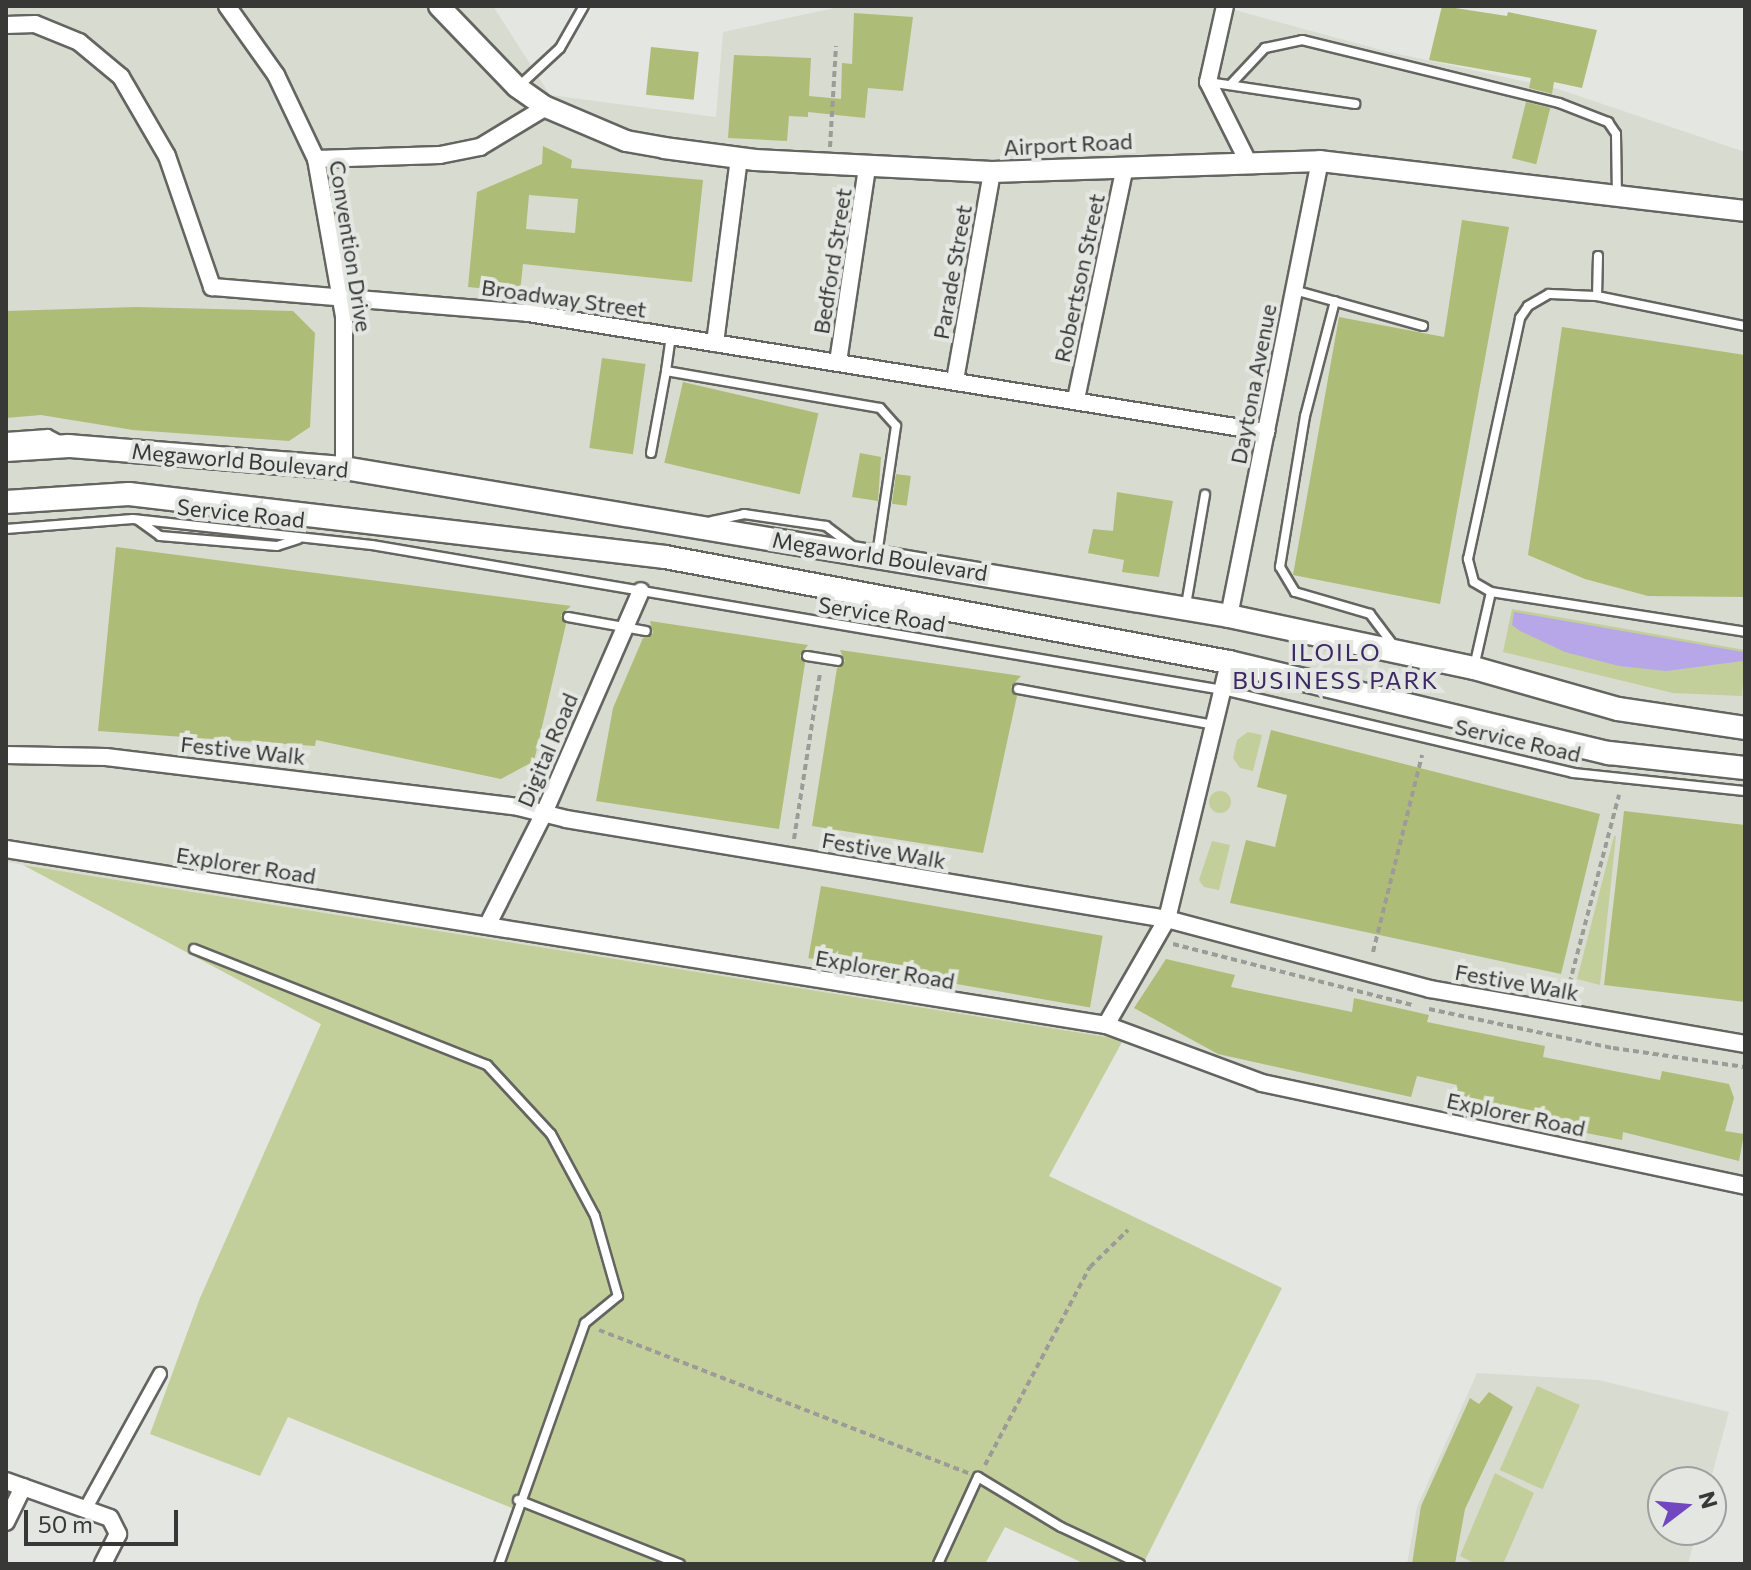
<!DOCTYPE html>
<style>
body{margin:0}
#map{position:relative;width:1751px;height:1570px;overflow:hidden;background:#e4e6e1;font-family:Commissioner,sans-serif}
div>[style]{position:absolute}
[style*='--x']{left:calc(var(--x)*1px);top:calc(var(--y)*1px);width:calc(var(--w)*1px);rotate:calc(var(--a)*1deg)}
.built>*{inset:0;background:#d8dbcf}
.green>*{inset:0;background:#c2cf9a;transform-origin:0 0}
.round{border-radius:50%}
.water>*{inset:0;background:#b8a7e8}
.building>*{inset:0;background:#adbd77;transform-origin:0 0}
.path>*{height:4px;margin-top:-2px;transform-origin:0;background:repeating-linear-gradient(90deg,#9a9c98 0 6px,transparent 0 10px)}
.roads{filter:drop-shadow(2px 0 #646561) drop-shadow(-2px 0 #646561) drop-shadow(0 2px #646561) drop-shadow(0 -2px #646561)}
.service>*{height:8px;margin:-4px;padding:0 4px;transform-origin:4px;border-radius:4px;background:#fff}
.pedestrian>*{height:12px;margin:-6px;padding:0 6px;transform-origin:6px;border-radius:6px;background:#fff}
.minor>*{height:16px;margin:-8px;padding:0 8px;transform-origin:8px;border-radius:8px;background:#fff}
.tertiary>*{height:20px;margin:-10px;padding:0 10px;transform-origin:10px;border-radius:10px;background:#fff}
.secondary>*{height:22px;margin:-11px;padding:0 11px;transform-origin:11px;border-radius:11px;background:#fff}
span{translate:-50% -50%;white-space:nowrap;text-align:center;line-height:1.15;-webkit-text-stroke:8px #e4e6e1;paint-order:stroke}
.street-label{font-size:22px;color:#383836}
.neighbourhood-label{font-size:24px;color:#3c2863;letter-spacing:2px}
.frame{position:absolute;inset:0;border:8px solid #383836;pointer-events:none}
.north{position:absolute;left:1647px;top:1466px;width:80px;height:80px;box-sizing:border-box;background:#e4e6e1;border:2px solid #9fa09d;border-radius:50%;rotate:74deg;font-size:22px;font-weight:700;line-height:32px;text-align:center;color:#383836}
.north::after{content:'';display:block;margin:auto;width:28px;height:36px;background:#7246be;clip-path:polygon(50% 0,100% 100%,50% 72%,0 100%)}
.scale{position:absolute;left:24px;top:1510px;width:154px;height:36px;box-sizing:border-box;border:4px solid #383836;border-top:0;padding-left:10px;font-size:24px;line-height:28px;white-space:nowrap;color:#383836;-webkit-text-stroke:6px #e4e6e1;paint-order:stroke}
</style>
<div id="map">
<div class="built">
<div style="clip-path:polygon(6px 6px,493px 6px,550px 95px,716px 117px,723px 32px,844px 6px,1220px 6px,1385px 51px,1555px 88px,1745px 152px,1745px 1193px,1262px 1092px,1107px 1037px,6px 862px)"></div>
<div style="clip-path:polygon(1477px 1373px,1599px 1380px,1729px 1412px,1710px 1482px,1663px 1482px,1663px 1530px,1697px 1530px,1688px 1564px,1407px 1564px,1417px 1507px)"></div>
</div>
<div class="green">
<div style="clip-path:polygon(1512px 609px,1745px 650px,1742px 696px,1673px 693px,1503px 652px)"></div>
<div style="clip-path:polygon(1248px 732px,1262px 735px,1253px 771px,1240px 768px,1233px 758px,1237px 740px)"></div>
<div class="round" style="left:1209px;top:791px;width:22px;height:22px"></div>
<div style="clip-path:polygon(1614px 836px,1616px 836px,1600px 985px,1577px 979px)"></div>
<div style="clip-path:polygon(1212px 841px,1230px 845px,1219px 890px,1204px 887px,1199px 880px)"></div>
<div style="clip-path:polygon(23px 865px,1107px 1037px,1122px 1042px,1049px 1176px,1282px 1288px,1143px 1564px,1085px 1564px,1005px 1527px,985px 1564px,496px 1564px,519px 1511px,288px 1417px,260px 1476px,150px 1434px,200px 1298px,321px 1024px)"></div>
<div style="left:1537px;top:1386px;width:47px;height:92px;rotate:24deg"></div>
<div style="clip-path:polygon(1495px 1473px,1534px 1493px,1503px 1564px,1476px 1564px,1460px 1556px)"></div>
</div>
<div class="water">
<div style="clip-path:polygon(1514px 612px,1743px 652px,1743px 661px,1666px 671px,1619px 666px,1565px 652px,1520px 631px,1512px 625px)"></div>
</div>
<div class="building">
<div style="clip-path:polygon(1442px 6px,1507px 16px,1508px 12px,1597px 30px,1582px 88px,1554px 82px,1552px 94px,1529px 88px,1531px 78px,1429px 60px)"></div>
<div style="clip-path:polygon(854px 13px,913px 17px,903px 91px,868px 88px,865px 118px,808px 112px,808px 117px,789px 116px,787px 141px,728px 138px,734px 55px,811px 58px,809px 96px,841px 99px,842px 63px,852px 64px)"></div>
<div style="left:651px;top:47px;width:48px;height:48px;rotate:6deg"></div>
<div style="left:1526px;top:102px;width:25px;height:58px;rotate:14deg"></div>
<div style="clip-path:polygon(evenodd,543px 146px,572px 160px,571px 168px,703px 180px,692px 282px,523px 264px,520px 292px,468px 287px,477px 192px,542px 164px,543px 146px,529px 195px,578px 199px,575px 233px,526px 229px,529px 195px)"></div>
<div style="clip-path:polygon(1462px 220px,1509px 227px,1440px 604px,1293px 575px,1339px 317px,1444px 337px)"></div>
<div style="clip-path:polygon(136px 307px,293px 311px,315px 333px,310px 427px,289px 441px,133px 430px,41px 415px,6px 418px,6px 311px)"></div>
<div style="clip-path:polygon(1562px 327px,1745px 355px,1745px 597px,1648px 596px,1585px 579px,1528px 555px)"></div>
<div style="left:602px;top:358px;width:44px;height:91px;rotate:8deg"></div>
<div style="left:683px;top:382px;width:139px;height:83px;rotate:13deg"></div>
<div style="clip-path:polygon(860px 453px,881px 457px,878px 501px,852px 497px)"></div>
<div style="left:896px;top:474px;width:15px;height:30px;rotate:8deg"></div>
<div style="clip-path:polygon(1117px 492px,1173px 501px,1159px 577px,1122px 572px,1124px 560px,1088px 553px,1093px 529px,1113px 531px)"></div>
<div style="clip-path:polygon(116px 547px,571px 606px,561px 615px,566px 624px,534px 761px,501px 779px,316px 740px,315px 746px,98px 731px)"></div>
<div style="clip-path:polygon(650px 621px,808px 645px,800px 656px,805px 663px,779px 829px,596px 801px,613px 708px,643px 638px,653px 633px)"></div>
<div style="clip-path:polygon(840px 650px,1021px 676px,1011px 687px,1017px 696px,983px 853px,812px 826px,837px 668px,845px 661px)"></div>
<div style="clip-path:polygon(1271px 730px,1600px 814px,1561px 974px,1230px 903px,1246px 840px,1275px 847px,1287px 795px,1257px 787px)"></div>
<div style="clip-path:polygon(1624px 811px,1745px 825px,1745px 1002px,1604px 985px)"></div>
<div style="left:821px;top:886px;width:286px;height:73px;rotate:10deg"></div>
<div style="clip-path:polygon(1166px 959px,1235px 975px,1231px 987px,1352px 1012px,1354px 998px,1429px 1015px,1427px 1022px,1545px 1046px,1543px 1057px,1660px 1080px,1662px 1071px,1729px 1084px,1734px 1098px,1725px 1131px,1744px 1134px,1739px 1161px,1623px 1132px,1622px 1140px,1550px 1126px,1552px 1116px,1454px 1103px,1457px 1085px,1417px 1076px,1411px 1097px,1218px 1054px,1134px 1008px)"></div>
<div style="clip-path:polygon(1489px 1392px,1513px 1407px,1465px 1509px,1455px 1564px,1412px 1564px,1421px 1506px,1470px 1398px,1479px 1404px)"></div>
</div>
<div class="path">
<div style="--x:830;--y:147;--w:101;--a:-86.6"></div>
<div style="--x:794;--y:839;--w:168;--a:-81.1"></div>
<div style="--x:1173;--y:944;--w:247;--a:14.3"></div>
<div style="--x:1373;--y:952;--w:203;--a:-76"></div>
<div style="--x:1567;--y:993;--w:205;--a:-75.3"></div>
<div style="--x:1429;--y:1009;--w:188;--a:12"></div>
<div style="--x:1613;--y:1048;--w:133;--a:8.2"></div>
<div style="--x:599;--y:1330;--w:396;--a:21.2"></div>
<div style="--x:985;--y:1465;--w:224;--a:-62.1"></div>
<div style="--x:1090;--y:1267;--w:53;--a:-44.2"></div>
</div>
<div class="roads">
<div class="service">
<div style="--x:1208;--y:82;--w:149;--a:8.5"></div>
<div style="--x:1232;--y:83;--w:48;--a:-46.7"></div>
<div style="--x:1265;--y:48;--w:38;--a:-12"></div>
<div style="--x:1302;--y:40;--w:265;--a:13.8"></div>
<div style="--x:1559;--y:103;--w:53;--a:21.2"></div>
<div style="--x:1608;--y:122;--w:14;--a:56"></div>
<div style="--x:1616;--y:134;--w:61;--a:89.1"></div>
<div style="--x:518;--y:87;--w:57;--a:-42.9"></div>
<div style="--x:560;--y:48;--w:48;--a:-60.3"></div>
<div style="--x:1598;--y:256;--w:40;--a:91.4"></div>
<div style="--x:1597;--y:296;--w:151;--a:11.5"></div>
<div style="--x:1294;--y:290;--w:134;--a:15.6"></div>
<div style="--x:1335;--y:301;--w:119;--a:104.6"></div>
<div style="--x:1305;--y:416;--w:153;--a:99.4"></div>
<div style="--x:1280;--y:567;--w:29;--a:59"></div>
<div style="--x:1295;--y:592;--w:78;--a:16.3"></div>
<div style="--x:1370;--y:614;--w:40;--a:53"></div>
<div style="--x:666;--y:371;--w:35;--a:-82"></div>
<div style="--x:6;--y:437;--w:42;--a:-4.1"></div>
<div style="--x:48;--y:434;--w:15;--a:28"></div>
<div style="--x:651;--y:453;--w:83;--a:-79.6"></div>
<div style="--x:666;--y:371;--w:217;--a:9.8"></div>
<div style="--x:880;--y:408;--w:24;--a:48"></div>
<div style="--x:896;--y:426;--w:129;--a:98.4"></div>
<div style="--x:138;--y:520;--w:27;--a:36"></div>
<div style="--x:160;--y:536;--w:117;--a:4.9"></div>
<div style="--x:277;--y:546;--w:22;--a:-18"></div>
<div style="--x:712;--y:521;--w:33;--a:-12"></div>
<div style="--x:744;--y:514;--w:83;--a:8.3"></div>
<div style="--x:826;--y:526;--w:35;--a:37"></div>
<div style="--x:6;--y:529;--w:127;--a:-4.5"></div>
<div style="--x:133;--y:519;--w:240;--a:6.2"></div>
<div style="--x:372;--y:545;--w:863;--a:9.67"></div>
<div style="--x:1223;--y:690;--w:360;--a:13.3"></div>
<div style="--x:1573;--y:773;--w:173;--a:6"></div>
<div style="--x:1491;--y:592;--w:257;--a:8.9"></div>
<div style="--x:1186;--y:605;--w:112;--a:-80.2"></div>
<div style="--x:568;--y:617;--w:79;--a:10.2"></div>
<div style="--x:807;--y:656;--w:31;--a:9"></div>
<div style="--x:1474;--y:667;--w:77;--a:-77.2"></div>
<div style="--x:1491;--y:592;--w:20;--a:-150"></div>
<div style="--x:1474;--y:582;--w:24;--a:-105"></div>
<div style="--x:1468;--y:559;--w:247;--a:-77.8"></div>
<div style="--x:1520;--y:318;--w:14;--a:-56"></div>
<div style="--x:1528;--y:306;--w:24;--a:-30"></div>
<div style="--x:1549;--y:294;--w:48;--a:2.4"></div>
<div style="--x:1018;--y:689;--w:199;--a:10.4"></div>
<div style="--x:194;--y:949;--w:315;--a:21.6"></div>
<div style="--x:487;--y:1065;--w:94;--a:47.2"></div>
<div style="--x:551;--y:1134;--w:93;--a:61.8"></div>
<div style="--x:595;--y:1216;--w:83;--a:74"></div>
<div style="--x:618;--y:1296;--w:43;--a:140.7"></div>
<div style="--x:585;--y:1323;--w:256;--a:109.6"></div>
<div style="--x:518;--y:1500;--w:174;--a:21.6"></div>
<div style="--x:938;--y:1564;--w:96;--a:-65.3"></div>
<div style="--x:978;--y:1477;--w:97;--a:31.1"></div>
<div style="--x:1061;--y:1527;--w:87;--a:25.1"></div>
</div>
<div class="pedestrian">
<div style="--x:87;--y:1506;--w:151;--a:-61.1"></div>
</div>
<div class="minor">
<div style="--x:227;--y:6;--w:85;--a:54.6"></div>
<div style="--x:276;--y:75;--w:93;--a:64.5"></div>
<div style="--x:316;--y:159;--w:159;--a:79.9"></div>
<div style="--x:344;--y:316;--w:152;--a:90"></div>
<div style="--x:1225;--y:6;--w:78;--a:102.6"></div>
<div style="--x:1208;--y:82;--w:87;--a:63.4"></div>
<div style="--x:6;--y:25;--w:29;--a:-2"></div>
<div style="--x:35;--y:24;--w:48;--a:22.2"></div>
<div style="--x:79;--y:42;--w:55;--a:39.8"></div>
<div style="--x:121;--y:77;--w:91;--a:59.8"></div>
<div style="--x:167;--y:156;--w:139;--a:71"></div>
<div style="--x:212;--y:287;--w:317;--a:4.7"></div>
<div style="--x:528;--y:313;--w:748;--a:9.16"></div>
<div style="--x:316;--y:159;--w:124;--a:-1.8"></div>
<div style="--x:440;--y:155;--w:41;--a:-11.3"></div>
<div style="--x:480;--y:147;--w:77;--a:-31.2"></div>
<div style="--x:715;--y:343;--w:186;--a:-82.6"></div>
<div style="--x:838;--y:362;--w:197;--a:-81.5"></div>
<div style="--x:955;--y:380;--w:211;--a:-79.9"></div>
<div style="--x:1076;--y:399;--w:237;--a:-78.1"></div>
<div style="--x:1229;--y:616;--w:464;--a:-78.7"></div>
<div style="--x:6;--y:755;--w:100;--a:1.1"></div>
<div style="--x:106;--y:757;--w:415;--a:6.9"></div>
<div style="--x:518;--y:807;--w:49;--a:14"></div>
<div style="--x:566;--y:819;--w:609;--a:9.45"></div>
<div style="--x:1167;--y:919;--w:272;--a:14.9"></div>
<div style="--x:1430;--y:989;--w:320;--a:9.9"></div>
<div style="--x:6;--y:849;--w:1114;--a:9.09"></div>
<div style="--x:1106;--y:1025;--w:166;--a:20.4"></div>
<div style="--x:1262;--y:1083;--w:494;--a:12"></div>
<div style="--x:488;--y:924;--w:124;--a:-63.2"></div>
<div style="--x:544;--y:813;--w:242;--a:-66.4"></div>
<div style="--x:1106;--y:1025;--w:122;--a:-60.1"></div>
<div style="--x:1167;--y:919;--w:264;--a:-76.4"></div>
<div style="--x:6;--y:1481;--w:110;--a:19.6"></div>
<div style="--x:110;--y:1518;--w:18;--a:63"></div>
<div style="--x:118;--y:1534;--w:34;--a:117"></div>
<div style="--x:6;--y:1522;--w:39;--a:-64"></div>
</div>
<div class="tertiary">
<div style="--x:439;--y:6;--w:112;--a:46.1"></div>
<div style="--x:517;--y:87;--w:35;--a:35"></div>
<div style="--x:546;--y:107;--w:87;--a:23"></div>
<div style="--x:626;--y:141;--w:39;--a:10"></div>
<div style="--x:664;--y:148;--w:92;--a:7.5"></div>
<div style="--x:755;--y:160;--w:237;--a:2.9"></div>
<div style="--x:992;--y:172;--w:328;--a:-1.9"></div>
<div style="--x:1320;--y:161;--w:428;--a:6.7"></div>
</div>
<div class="secondary">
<div style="--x:6;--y:450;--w:63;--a:-3.6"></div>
<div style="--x:69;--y:446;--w:276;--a:4.6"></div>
<div style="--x:344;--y:468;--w:897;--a:9.49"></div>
<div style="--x:1229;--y:616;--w:250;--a:12"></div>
<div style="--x:1474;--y:668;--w:150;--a:15.9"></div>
<div style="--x:1618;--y:709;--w:128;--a:8.5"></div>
<div style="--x:6;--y:502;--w:123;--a:-3.7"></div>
<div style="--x:129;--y:494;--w:540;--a:6.7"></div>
<div style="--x:665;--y:557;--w:574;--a:10.55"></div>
<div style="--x:1229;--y:662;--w:391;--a:13.5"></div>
<div style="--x:1609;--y:753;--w:137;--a:6.3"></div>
</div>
</div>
<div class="street-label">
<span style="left:1068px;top:144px;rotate:-3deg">Airport Road</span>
<span style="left:351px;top:246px;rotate:81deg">Convention Drive</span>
<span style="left:832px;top:261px;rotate:-81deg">Bedford Street</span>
<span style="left:952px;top:272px;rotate:-80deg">Parade Street</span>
<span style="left:1079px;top:278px;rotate:-78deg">Robertson Street</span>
<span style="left:564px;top:298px;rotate:8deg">Broadway Street</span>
<span style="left:1253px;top:384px;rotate:-79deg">Daytona Avenue</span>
<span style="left:240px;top:460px;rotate:5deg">Megaworld Boulevard</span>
<span style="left:241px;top:513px;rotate:6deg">Service Road</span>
<span style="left:880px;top:556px;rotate:9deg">Megaworld Boulevard</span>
<span style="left:882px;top:614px;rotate:9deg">Service Road</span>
<span style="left:1518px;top:740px;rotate:13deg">Service Road</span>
<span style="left:243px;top:750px;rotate:6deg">Festive Walk</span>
<span style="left:547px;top:750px;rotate:-67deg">Digital Road</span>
<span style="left:884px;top:850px;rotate:10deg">Festive Walk</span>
<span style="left:246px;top:865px;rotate:9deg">Explorer Road</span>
<span style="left:885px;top:969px;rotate:10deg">Explorer Road</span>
<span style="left:1517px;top:982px;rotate:10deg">Festive Walk</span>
<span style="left:1516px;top:1114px;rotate:12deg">Explorer Road</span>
</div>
<div class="neighbourhood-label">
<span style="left:1336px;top:666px">ILOILO<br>BUSINESS PARK</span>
</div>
<div class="frame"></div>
<div class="north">N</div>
<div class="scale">50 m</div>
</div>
